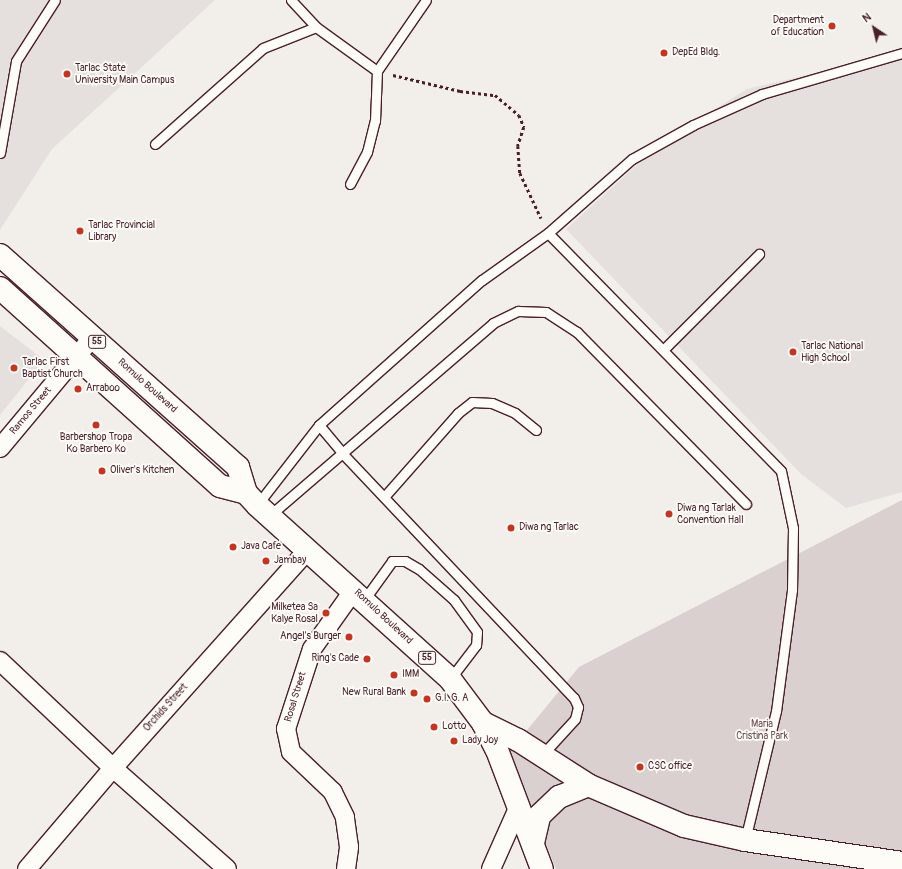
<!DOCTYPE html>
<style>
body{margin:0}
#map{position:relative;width:902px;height:869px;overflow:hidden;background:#f2efeb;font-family:Pangolin,sans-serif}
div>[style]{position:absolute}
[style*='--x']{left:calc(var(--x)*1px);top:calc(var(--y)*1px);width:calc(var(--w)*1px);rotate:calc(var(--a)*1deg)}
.built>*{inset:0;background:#e5dfdd}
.green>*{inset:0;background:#d9d0cf}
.path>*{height:2.5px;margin-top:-1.25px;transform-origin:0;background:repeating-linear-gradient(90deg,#4a1f2b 0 3px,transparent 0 6px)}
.roads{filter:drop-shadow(1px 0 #4a1f2b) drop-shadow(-1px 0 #4a1f2b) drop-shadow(0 1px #4a1f2b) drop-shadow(0 -1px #4a1f2b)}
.lane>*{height:9px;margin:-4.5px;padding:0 4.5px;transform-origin:4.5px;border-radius:4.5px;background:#fdfcf7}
.street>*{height:18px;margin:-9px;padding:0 9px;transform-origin:9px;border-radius:9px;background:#fdfcf7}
.secondary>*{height:22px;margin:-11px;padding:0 11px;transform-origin:11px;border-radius:11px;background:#fdfcf7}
.highway>*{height:22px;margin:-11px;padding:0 11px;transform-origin:11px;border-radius:11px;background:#fdfcf7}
.dots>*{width:11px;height:11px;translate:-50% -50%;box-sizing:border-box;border:2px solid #fdfcf7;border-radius:50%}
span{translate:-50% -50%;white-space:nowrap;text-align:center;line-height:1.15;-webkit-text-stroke:3.5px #fdfcf7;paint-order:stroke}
.shield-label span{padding:1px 3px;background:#fdfcf7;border:1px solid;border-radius:3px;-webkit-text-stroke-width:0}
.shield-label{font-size:9px;color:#4a1f2b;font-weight:700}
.poi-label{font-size:10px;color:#4a1f2b}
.right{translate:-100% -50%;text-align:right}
.left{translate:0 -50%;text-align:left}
.street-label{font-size:10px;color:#4a1f2b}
.park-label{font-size:10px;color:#6e4b54}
.north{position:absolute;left:854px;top:8px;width:40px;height:40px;-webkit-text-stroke:3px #fdfcf7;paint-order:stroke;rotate:325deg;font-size:11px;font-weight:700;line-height:16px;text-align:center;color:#4a1f2b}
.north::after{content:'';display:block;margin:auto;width:14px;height:18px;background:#4a1f2b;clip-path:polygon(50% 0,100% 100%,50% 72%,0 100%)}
</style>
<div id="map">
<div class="built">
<div style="clip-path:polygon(0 0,215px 0,52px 149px,0 230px)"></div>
<div style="clip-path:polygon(902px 53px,902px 492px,846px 508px,801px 474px,566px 229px,660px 144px,747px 89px)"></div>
<div style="clip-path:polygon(0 326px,44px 360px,0 415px)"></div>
</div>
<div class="green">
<div style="clip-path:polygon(902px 500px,902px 869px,556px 869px,509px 752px,579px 667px)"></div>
</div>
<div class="path">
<div style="--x:393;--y:75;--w:69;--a:13.4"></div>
<div style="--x:460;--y:91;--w:35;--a:7"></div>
<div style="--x:495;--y:95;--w:31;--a:40"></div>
<div style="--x:519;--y:115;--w:13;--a:67"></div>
<div style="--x:524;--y:127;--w:20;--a:108"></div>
<div style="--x:518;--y:146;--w:27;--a:86"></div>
<div style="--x:520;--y:173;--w:50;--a:65"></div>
</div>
<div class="roads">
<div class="lane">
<div style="--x:291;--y:0;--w:37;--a:47"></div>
<div style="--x:316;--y:27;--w:75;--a:35.8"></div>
<div style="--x:377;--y:71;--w:86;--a:-55.4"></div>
<div style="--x:155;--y:144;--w:144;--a:-41.6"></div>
<div style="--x:263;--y:48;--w:57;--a:-21.6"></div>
<div style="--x:0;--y:153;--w:93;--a:-80.1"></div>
<div style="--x:16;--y:61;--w:72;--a:-57.4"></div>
<div style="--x:350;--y:184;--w:36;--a:-62"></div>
<div style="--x:367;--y:152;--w:32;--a:-76"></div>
<div style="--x:375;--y:121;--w:50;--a:-87.7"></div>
<div style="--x:548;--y:233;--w:333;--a:45.6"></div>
<div style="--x:781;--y:471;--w:58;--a:78.1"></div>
<div style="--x:793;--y:528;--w:62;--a:90.9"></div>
<div style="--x:792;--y:590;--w:122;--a:97.5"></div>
<div style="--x:776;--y:711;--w:133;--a:103.5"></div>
<div style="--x:663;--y:350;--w:136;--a:-45"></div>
<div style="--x:319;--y:425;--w:38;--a:50"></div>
<div style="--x:343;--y:454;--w:336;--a:46.6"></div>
<div style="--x:574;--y:698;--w:10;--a:66"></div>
<div style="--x:578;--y:707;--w:12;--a:104"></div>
<div style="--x:575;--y:719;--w:49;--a:132.5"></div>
<div style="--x:384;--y:497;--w:112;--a:-48.6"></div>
<div style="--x:458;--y:413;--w:18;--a:-38"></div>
<div style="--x:472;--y:402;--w:20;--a:3"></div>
<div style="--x:492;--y:403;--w:25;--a:23"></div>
<div style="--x:515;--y:413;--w:27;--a:39"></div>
<div style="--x:257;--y:505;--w:101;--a:-52.2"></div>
<div style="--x:319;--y:425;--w:218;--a:-41.7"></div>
<div style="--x:482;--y:280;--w:81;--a:-35.5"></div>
<div style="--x:548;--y:233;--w:112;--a:-41.4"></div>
<div style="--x:632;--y:159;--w:70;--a:-29.1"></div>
<div style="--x:693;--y:125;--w:76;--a:-24.2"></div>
<div style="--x:762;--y:94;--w:146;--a:-16.3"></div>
<div style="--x:269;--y:516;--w:296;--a:-40.7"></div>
<div style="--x:493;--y:323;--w:28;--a:-26"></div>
<div style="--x:518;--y:311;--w:28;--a:2"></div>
<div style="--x:546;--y:312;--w:37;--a:33"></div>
<div style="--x:577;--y:332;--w:241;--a:45.5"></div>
<div style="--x:364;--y:600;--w:48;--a:-54.3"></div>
<div style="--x:392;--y:561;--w:13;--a:0"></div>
<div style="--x:405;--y:561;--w:16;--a:30"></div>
<div style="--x:419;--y:569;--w:47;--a:41.5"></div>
<div style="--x:454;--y:600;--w:39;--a:54"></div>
<div style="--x:477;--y:632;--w:13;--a:94"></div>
<div style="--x:476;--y:645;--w:43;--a:127.4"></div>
</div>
<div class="street">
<div style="--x:0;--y:448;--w:143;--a:-50.1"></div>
<div style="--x:0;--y:661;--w:156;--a:43.4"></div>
<div style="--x:113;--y:768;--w:152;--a:41.5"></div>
<div style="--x:27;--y:869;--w:133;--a:-49.6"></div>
<div style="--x:113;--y:768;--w:292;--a:-48.2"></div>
<div style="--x:346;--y:869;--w:22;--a:-82"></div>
<div style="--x:349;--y:847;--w:30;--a:-98"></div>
<div style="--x:345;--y:817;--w:28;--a:-116"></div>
<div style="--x:333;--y:792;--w:58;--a:-136.4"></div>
<div style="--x:291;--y:752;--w:24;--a:-102"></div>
<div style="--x:286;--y:729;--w:84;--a:-72"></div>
<div style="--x:312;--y:649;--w:72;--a:-54.6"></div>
<div style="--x:491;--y:869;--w:69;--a:-66"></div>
</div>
<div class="secondary">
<div style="--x:483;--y:723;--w:39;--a:26"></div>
<div style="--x:518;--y:740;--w:83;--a:32.7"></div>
<div style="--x:588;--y:785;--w:104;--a:23.1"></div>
<div style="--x:684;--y:826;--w:63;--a:12.9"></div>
<div style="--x:745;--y:840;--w:159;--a:8.3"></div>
</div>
<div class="highway">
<div style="--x:0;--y:255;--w:319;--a:41.7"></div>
<div style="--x:238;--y:467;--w:27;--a:73"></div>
<div style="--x:246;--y:493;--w:16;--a:47"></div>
<div style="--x:257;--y:505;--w:260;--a:42"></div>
<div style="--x:450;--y:679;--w:55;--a:53.1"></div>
<div style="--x:483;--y:723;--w:30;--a:63"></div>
<div style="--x:497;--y:750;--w:127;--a:69.3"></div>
<div style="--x:0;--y:288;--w:296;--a:42"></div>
<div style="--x:220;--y:486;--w:27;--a:15"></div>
<div style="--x:533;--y:843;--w:28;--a:-77"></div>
<div style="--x:539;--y:816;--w:28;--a:-44"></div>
<div style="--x:559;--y:797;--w:31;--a:-22"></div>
</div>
</div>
<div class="dots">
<div style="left:832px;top:26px;background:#c8321e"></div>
<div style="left:664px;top:53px;background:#c8321e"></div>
<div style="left:67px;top:74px;background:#c8321e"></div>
<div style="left:80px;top:231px;background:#c8321e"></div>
<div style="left:793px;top:352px;background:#c8321e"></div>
<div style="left:14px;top:368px;background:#c8321e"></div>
<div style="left:78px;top:389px;background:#c8321e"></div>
<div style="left:96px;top:425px;background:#c8321e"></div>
<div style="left:102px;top:471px;background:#c8321e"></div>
<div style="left:669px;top:514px;background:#c8321e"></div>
<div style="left:511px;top:528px;background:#c8321e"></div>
<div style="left:233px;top:547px;background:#c8321e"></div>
<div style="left:266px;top:561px;background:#c8321e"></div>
<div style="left:326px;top:613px;background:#c8321e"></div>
<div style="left:349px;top:637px;background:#c8321e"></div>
<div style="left:367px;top:659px;background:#c8321e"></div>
<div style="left:394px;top:675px;background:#c8321e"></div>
<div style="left:414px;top:693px;background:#c8321e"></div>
<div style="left:427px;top:699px;background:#c8321e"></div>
<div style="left:434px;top:727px;background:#c8321e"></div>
<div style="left:454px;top:741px;background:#c8321e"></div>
<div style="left:640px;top:767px;background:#c8321e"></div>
</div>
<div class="shield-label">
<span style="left:97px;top:342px">55</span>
<span style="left:427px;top:658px">55</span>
</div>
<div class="poi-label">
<span class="right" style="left:824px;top:26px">Department<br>of Education</span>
<span class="left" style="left:672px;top:53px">DepEd Bldg.</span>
<span class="left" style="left:75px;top:74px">Tarlac State<br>University Main Campus</span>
<span class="left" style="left:88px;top:231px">Tarlac Provincial<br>Library</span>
<span class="left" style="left:801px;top:352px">Tarlac National<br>High School</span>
<span class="left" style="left:22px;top:368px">Tarlac First<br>Baptist Church</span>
<span class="left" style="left:86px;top:389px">Arraboo</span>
<span style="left:96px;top:443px">Barbershop Tropa<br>Ko Barbero Ko</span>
<span class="left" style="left:110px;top:471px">Oliver's Kitchen</span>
<span class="left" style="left:677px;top:514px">Diwa ng Tarlak<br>Convention Hall</span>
<span class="left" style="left:519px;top:528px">Diwa ng Tarlac</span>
<span class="left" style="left:241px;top:547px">Java Cafe</span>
<span class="left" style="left:274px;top:561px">Jambay</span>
<span class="right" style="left:318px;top:613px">Milketea Sa<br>Kalye Rosal</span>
<span class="right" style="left:341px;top:637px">Angel's Burger</span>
<span class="right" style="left:359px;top:659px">Ring's Cade</span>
<span class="left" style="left:402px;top:675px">IMM</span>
<span class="right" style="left:406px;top:693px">New Rural Bank</span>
<span class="left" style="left:435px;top:699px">G.I. G. A</span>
<span class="left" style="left:442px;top:727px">Lotto</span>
<span class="left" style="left:462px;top:741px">Lady Joy</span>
<span class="left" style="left:648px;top:767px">CSC office</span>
</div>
<div class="street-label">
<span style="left:147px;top:386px;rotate:42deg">Romulo Boulevard</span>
<span style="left:31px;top:411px;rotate:-50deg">Ramos Street</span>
<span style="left:383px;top:617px;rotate:43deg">Romulo Boulevard</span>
<span style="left:296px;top:697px;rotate:-73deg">Rosal Street</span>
<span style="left:166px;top:708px;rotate:-48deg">Orchids Street</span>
</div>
<div class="park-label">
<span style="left:762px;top:730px">Maria<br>Cristina Park</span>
</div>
<div class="north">N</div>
</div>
